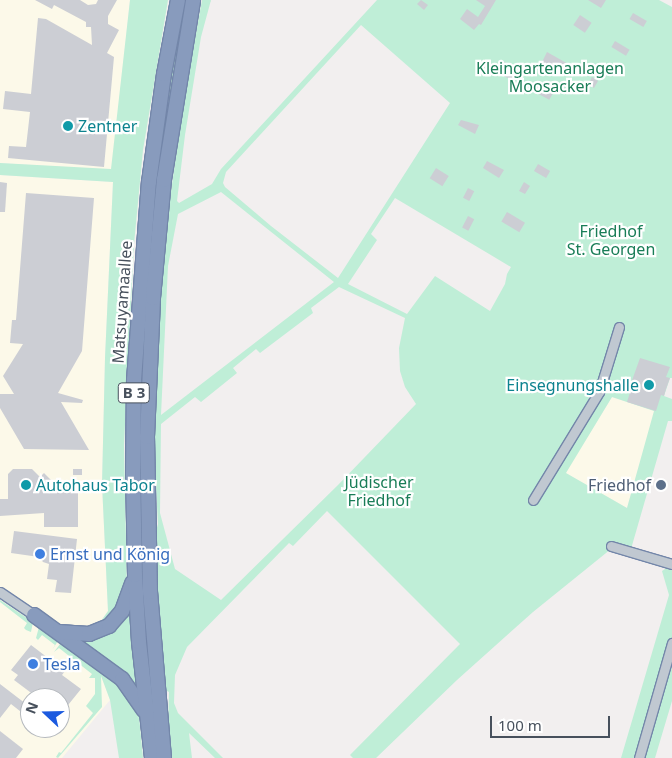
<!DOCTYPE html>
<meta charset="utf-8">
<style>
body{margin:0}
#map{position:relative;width:672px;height:758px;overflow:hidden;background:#f2efef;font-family:"Noto Sans",sans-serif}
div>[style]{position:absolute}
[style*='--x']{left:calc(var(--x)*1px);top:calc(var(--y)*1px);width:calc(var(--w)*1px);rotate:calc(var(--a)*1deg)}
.commercial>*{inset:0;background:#fcf9e9}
.green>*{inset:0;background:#bfeed7}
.building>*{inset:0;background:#ccced4;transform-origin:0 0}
.roads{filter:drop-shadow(1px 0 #7386a9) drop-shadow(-1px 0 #7386a9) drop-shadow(0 1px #7386a9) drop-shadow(0 -1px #7386a9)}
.minor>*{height:9px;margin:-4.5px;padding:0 4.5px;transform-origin:4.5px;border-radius:4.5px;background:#c0c8d1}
.highway>*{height:14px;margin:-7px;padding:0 7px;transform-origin:7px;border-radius:7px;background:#889bbd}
.dots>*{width:14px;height:14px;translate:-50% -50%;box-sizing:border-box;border:2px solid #fff;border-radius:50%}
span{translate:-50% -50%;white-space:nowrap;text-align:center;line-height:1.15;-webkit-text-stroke:4.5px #fff;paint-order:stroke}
.shield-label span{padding:1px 4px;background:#fff;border:1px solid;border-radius:4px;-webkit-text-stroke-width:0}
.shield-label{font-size:15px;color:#47505c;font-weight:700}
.park-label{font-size:16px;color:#197d57}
.culture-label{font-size:16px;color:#0d838f}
.left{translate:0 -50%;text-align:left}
.right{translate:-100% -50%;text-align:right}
.street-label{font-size:16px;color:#47505c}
.service-label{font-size:16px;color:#4e5e75}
.shop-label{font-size:16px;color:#366cbe}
.north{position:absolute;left:20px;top:688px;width:50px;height:50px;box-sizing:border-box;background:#fff;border:1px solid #b5b9be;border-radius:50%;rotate:291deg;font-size:14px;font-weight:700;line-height:20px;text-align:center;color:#47505c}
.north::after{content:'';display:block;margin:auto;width:18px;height:22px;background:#1c5adf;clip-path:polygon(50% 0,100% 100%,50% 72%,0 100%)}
.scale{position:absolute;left:490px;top:716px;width:120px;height:22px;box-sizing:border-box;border:2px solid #47505c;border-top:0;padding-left:6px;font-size:15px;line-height:18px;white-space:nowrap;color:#47505c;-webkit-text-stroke:4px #fff;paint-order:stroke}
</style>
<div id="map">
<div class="commercial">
<div style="clip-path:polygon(0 0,130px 0,112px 170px,0 163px)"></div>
<div style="clip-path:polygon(evenodd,0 175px,113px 182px,105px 358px,102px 484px,108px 611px,99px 624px,102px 677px,110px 700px,62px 758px,0 758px,0 175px,30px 698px,60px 698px,60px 728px,30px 728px,30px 698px)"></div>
<div style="clip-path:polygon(612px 397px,655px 411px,627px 508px,565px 473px)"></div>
</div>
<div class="green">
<div style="clip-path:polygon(130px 0,168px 0,143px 150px,134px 244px,124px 445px,127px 588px,143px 758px,119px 758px,110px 700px,101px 676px,102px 707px,58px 758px,56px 757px,59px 752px,61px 753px,93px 713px,86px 706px,95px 694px,95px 678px,89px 678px,92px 674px,59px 648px,54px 652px,60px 644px,71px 651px,77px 640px,99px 624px,108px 611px,102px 484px,105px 358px,113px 182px,0 175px,0 163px,111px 169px)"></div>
<div style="clip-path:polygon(183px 0,186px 0,157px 181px,143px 355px,141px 499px,143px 586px,158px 758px,155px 758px,140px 586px,137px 498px,140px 358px,155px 181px,167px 88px)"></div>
<div style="clip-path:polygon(evenodd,202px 0,211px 0,201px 37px,185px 135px,177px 201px,179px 203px,212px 184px,221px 169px,377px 0,659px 0,672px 7px,672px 378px,670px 378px,664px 396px,672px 399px,672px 421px,668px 421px,631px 549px,614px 542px,608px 542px,611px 549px,533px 612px,457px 680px,376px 758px,353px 758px,350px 755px,460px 644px,327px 511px,293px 546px,289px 543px,187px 647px,175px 675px,174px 703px,178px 713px,223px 758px,215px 758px,189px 733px,192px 758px,172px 758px,168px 727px,169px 692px,163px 689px,153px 542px,158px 524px,153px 434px,156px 354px,164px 241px,184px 99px,202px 0,361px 25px,450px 103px,338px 278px,271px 226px,225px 187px,223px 183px,226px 172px,361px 25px,202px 0,221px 192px,334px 282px,161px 415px,168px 266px,178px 214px,221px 192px,202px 0,395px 198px,511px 267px,507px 274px,505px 284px,490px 311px,435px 276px,407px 314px,348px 284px,377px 240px,371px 234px,395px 198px,202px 0,339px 287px,405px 318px,399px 348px,400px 371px,405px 387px,416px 404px,338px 485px,221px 600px,175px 569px,160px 513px,161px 424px,195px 397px,201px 402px,237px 373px,233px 368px,256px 349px,260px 353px,313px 313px,311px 308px,339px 287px,202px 0,612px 397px,654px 411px,627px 508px,566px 473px,612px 397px)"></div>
<div style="clip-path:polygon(668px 567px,672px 568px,672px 701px,655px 758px,621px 758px,669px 595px,662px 571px)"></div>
<div style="clip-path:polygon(0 600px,33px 622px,31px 632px,26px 630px,24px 628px,27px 623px,0 602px)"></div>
<div style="clip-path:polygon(39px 627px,58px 641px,52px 650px,55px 645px,42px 635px,38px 640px,36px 638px)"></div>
</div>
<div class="building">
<div style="clip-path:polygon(35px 0,80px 0,88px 5px,96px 4px,98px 0,117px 0,108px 16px,108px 24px,119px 30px,107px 53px,114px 57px,104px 167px,8px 158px,9px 146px,26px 147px,30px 112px,3px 109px,5px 91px,31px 94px,38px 18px,46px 19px,92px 45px,91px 27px,86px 27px,86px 22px,54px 5px,52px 9px)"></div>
<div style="clip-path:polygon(421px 0,428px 5px,424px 10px,417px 4px)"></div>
<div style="clip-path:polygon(476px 0,496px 0,481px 25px,479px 24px,474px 30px,460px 19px,467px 9px,478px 17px,485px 6px)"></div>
<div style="clip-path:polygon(588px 0,606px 0,601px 8px)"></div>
<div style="left:633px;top:13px;width:16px;height:7px;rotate:30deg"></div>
<div style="left:580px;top:15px;width:14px;height:12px;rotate:34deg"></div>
<div style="left:615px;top:41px;width:17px;height:7px;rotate:31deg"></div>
<div style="clip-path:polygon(547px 52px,570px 65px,567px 70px,565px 69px,562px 74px,542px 62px)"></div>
<div style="clip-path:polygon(501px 60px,517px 69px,511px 80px,504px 76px,507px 71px,498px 66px)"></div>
<div style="clip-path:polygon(592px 77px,598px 81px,594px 88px,588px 85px)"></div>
<div style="left:539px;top:83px;width:17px;height:10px;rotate:28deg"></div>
<div style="clip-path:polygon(461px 120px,479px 125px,475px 134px,458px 125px)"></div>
<div style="clip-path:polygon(487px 161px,504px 170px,499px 178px,483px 168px)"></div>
<div style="left:538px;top:164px;width:14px;height:8px;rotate:30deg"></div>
<div style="left:436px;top:168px;width:15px;height:12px;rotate:32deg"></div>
<div style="clip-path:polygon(0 182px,7px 183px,5px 212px,0 212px)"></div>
<div style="clip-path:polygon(524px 182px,530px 186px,525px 194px,519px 191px)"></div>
<div style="left:468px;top:188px;width:7px;height:11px;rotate:27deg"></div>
<div style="clip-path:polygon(26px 193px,94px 198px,82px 351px,58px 393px,83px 400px,82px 403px,61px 402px,89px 450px,24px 449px,0 408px,0 394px,14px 394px,3px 376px,23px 344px,10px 343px,12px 320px,16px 320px)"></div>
<div style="left:507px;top:212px;width:21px;height:11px;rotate:31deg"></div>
<div style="left:468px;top:216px;width:7px;height:13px;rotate:27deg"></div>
<div style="clip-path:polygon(640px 358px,670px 367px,666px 377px,670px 378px,666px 389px,664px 396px,661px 395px,656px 411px,627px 402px,632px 386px,630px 386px)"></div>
<div style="clip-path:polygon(13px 469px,32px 469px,40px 477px,44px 473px,55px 484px,78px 484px,78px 527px,44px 527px,44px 513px,0 516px,0 499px,8px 499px,8px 474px)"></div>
<div style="left:73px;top:469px;width:9px;height:6px"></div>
<div style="clip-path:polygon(14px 531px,77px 539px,71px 593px,55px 592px,57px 580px,47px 579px,49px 564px,43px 562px,39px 557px,11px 553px)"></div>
<div style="clip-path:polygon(31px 645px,65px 671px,62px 675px,81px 689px,60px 715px,60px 698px,38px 698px,14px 680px,18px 675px,11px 670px)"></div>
<div style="clip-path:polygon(0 684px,30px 707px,30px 719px,11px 704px,0 718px)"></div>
<div style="clip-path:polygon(0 731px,23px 749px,16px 758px,0 758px)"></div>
</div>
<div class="roads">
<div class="minor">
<div style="--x:533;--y:500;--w:127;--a:-58.6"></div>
<div style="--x:599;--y:392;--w:68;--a:-72.9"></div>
<div style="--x:611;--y:546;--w:64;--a:16.4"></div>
<div style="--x:0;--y:592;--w:41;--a:34.1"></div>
<div style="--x:639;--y:758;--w:120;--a:-74"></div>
</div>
<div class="highway">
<div style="--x:34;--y:615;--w:109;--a:36"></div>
<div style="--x:122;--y:679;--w:38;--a:55"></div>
<div style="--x:59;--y:632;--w:30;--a:4"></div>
<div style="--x:89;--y:634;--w:22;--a:-22"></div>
<div style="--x:109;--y:626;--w:20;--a:-49"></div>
<div style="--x:122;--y:611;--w:30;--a:-70"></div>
<div style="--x:152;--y:758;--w:117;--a:-96.4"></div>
<div style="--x:139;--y:642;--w:67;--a:-93.4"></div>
<div style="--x:135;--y:575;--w:101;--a:-91.1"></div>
<div style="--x:133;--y:474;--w:94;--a:-89.4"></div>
<div style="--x:134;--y:380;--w:199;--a:-85.7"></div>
<div style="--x:149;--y:182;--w:109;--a:-82.1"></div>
<div style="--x:164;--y:74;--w:75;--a:-79.3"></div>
<div style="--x:164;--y:758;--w:167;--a:-94.8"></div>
<div style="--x:150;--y:592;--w:155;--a:-91.1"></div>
<div style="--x:147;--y:437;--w:139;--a:-87.5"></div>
<div style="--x:153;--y:298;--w:119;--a:-84.7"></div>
<div style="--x:164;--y:180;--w:182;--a:-80.8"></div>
</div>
</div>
<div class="dots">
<div style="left:68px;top:126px;background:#0f9aa8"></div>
<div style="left:649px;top:385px;background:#0f9aa8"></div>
<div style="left:26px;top:485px;background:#0f9aa8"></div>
<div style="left:661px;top:485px;background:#5c6f8a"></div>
<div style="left:40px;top:554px;background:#3f7fe0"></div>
<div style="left:33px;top:664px;background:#3f7fe0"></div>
</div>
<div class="shield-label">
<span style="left:134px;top:393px">B 3</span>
</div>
<div class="park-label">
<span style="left:550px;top:77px">Kleingartenanlagen<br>Moosacker</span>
<span style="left:611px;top:240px">Friedhof<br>St. Georgen</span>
<span style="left:379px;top:491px">Jüdischer<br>Friedhof</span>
</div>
<div class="culture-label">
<span class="left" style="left:78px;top:126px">Zentner</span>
<span class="right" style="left:639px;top:385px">Einsegnungshalle</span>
<span class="left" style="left:36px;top:485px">Autohaus Tabor</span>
</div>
<div class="street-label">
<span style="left:122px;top:302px;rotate:-86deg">Matsuyamaallee</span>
</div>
<div class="service-label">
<span class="right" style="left:651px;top:485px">Friedhof</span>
</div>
<div class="shop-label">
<span class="left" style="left:50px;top:554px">Ernst und König</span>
<span class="left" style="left:43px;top:664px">Tesla</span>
</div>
<div class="north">N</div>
<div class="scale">100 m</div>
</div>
